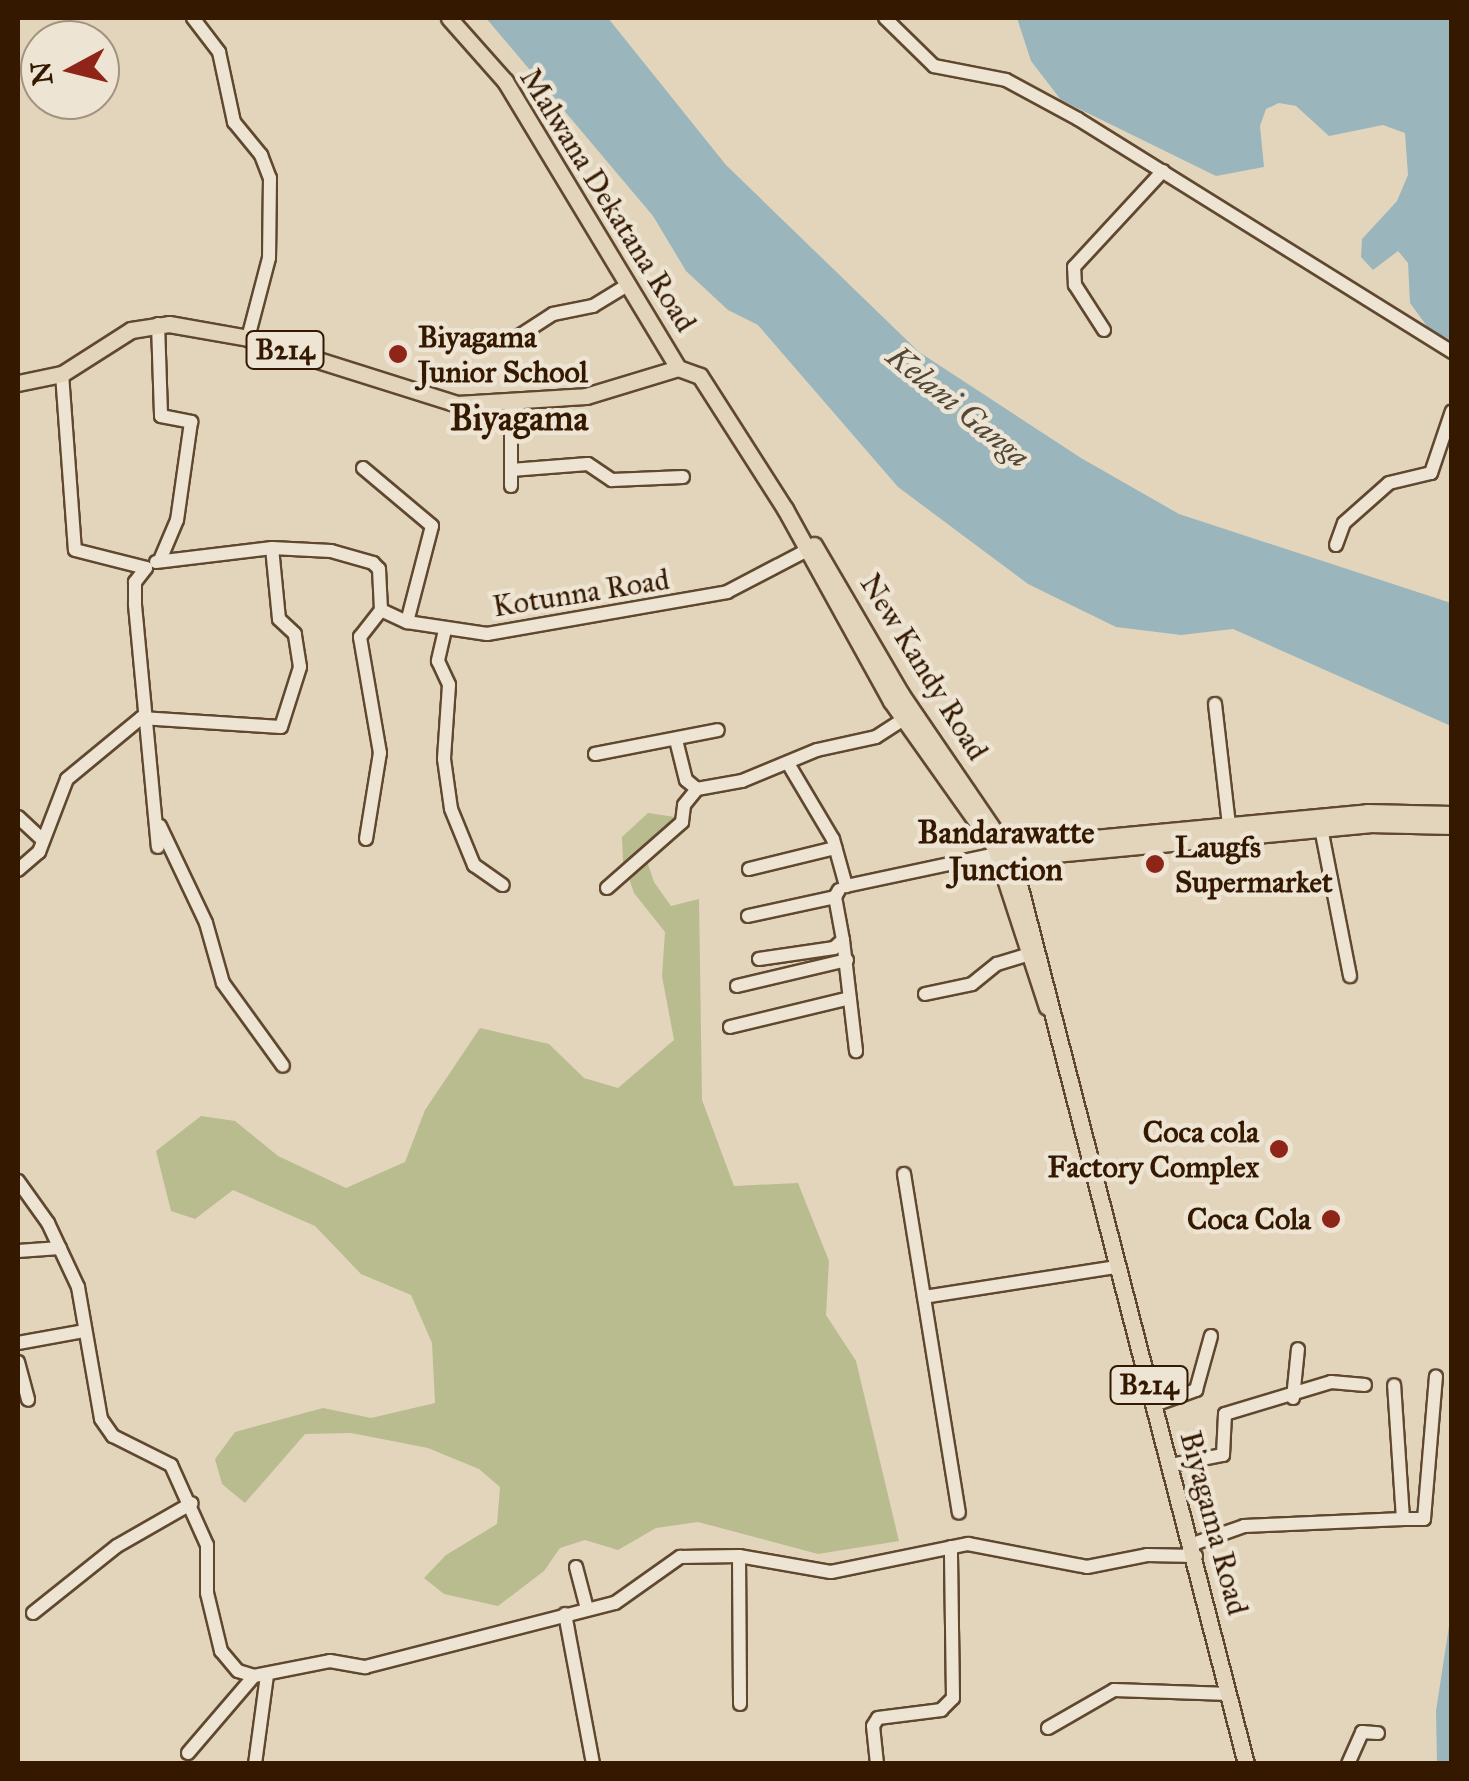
<!DOCTYPE html>
<style>
body{margin:0}
#map{position:relative;width:1469px;height:1781px;overflow:hidden;background:#e3d5bc;font-family:"IM FELL Great Primer",serif}
div>[style]{position:absolute}
[style*='--x']{left:calc(var(--x)*1px);top:calc(var(--y)*1px);width:calc(var(--w)*1px);rotate:calc(var(--a)*1deg)}
.green>*{inset:0;background:#b8bc8e}
.water>*{inset:0;background:#9ab6bc}
.roads{filter:drop-shadow(2px 0 #60482f) drop-shadow(-2px 0 #60482f) drop-shadow(0 2px #60482f) drop-shadow(0 -2px #60482f)}
.minor>*{height:12px;margin:-6px;padding:0 6px;transform-origin:6px;border-radius:6px;background:#ede4d3}
.major>*{height:15px;margin:-7.5px;padding:0 7.5px;transform-origin:7.5px;border-radius:7.5px;background:#e3d5bc}
.dots>*{width:28px;height:28px;translate:-50% -50%;box-sizing:border-box;border:5px solid #ede4d3;border-radius:50%}
span{translate:-50% -50%;white-space:nowrap;text-align:center;line-height:1.15;-webkit-text-stroke:9px #ede4d3;paint-order:stroke}
.shield-label span{padding:2px 8px;background:#ede4d3;border:2px solid;border-radius:8px;-webkit-text-stroke-width:0}
.shield-label{font-size:28px;color:#341900;font-weight:700}
.street-label{font-size:30px;color:#341900}
.poi-label{font-size:30px;color:#341900;font-weight:700}
.left{translate:0 -50%;text-align:left}
.right{translate:-100% -50%;text-align:right}
.water-label{font-size:32px;color:#534838;font-style:italic}
.neighbourhood-label{font-size:32px;color:#341900;font-weight:700}
.quarter-label{font-size:35px;color:#341900;font-weight:700}
.frame{position:absolute;inset:0;border:20px solid #341900;pointer-events:none}
.north{position:absolute;left:20px;top:20px;width:100px;height:100px;box-sizing:border-box;background:#ede4d3;border:2px solid #a3937f;border-radius:50%;rotate:263deg;font-size:28px;font-weight:700;line-height:40px;text-align:center;color:#341900}
.north::after{content:'';display:block;margin:auto;width:35px;height:45px;background:#8f2418;clip-path:polygon(50% 0,100% 100%,50% 72%,0 100%)}
</style>
<div id="map">
<div class="green">
<div style="clip-path:polygon(648px 813px,675px 817px,643px 849px,654px 882px,671px 906px,699px 899px,702px 1100px,734px 1186px,798px 1183px,829px 1261px,826px 1315px,856px 1361px,899px 1541px,818px 1554px,698px 1522px,656px 1528px,618px 1550px,585px 1540px,560px 1548px,544px 1571px,498px 1606px,444px 1594px,424px 1578px,446px 1555px,497px 1524px,500px 1487px,479px 1469px,428px 1448px,351px 1433px,305px 1434px,245px 1503px,222px 1484px,215px 1459px,235px 1432px,323px 1408px,371px 1418px,435px 1403px,432px 1343px,411px 1295px,361px 1274px,315px 1226px,233px 1190px,195px 1219px,171px 1211px,156px 1151px,201px 1116px,235px 1121px,278px 1156px,346px 1188px,405px 1162px,425px 1110px,480px 1028px,549px 1044px,584px 1078px,618px 1088px,674px 1040px,662px 976px,665px 932px,634px 893px,623px 861px,622px 837px)"></div>
</div>
<div class="water">
<div style="clip-path:polygon(486px 18px,608px 18px,726px 165px,919px 352px,1081px 458px,1179px 514px,1451px 603px,1451px 726px,1233px 629px,1181px 635px,1116px 627px,1028px 584px,898px 487px,758px 325px,728px 310px,686px 271px,653px 216px)"></div>
<div style="clip-path:polygon(1017px 18px,1451px 18px,1451px 340px,1429px 329px,1410px 303px,1408px 263px,1398px 251px,1373px 270px,1361px 257px,1362px 239px,1397px 201px,1408px 175px,1405px 133px,1383px 125px,1329px 136px,1296px 106px,1279px 103px,1266px 109px,1260px 126px,1264px 167px,1216px 176px,1061px 100px,1031px 61px)"></div>
<div style="clip-path:polygon(1451px 1613px,1451px 1763px,1437px 1763px,1436px 1711px)"></div>
</div>
<div class="roads">
<div class="minor">
<div style="--x:193;--y:18;--w:43;--a:52.6"></div>
<div style="--x:219;--y:52;--w:72;--a:77.9"></div>
<div style="--x:234;--y:122;--w:43;--a:50.7"></div>
<div style="--x:261;--y:155;--w:25;--a:69"></div>
<div style="--x:270;--y:178;--w:80;--a:90.7"></div>
<div style="--x:269;--y:258;--w:83;--a:104.7"></div>
<div style="--x:885;--y:18;--w:69;--a:44.4"></div>
<div style="--x:934;--y:66;--w:73;--a:11"></div>
<div style="--x:1006;--y:80;--w:82;--a:28.4"></div>
<div style="--x:1078;--y:119;--w:441;--a:31.9"></div>
<div style="--x:158;--y:324;--w:92;--a:88.1"></div>
<div style="--x:161;--y:416;--w:31;--a:11"></div>
<div style="--x:191;--y:422;--w:99;--a:98.1"></div>
<div style="--x:177;--y:520;--w:43;--a:113"></div>
<div style="--x:1104;--y:330;--w:54;--a:-122.8"></div>
<div style="--x:1075;--y:285;--w:18;--a:-93"></div>
<div style="--x:1074;--y:267;--w:131;--a:-47.2"></div>
<div style="--x:519;--y:336;--w:40;--a:-32.9"></div>
<div style="--x:553;--y:314;--w:41;--a:-11.3"></div>
<div style="--x:593;--y:306;--w:42;--a:-31.4"></div>
<div style="--x:62;--y:374;--w:176;--a:85.8"></div>
<div style="--x:75;--y:550;--w:73;--a:14.2"></div>
<div style="--x:146;--y:568;--w:18;--a:128"></div>
<div style="--x:135;--y:582;--w:23;--a:90"></div>
<div style="--x:135;--y:605;--w:243;--a:84.6"></div>
<div style="--x:363;--y:468;--w:90;--a:40"></div>
<div style="--x:432;--y:526;--w:99;--a:104.6"></div>
<div style="--x:511;--y:470;--w:77;--a:-4.5"></div>
<div style="--x:588;--y:464;--w:29;--a:34"></div>
<div style="--x:612;--y:480;--w:71;--a:-2.4"></div>
<div style="--x:511;--y:486;--w:81;--a:-90"></div>
<div style="--x:1336;--y:545;--w:23;--a:-70"></div>
<div style="--x:1344;--y:523;--w:60;--a:-41.6"></div>
<div style="--x:1389;--y:483;--w:43;--a:-13.4"></div>
<div style="--x:1431;--y:473;--w:65;--a:-71.3"></div>
<div style="--x:156;--y:562;--w:117;--a:-6.9"></div>
<div style="--x:445;--y:630;--w:32;--a:103"></div>
<div style="--x:438;--y:661;--w:26;--a:65"></div>
<div style="--x:449;--y:685;--w:74;--a:93.9"></div>
<div style="--x:444;--y:759;--w:50;--a:82"></div>
<div style="--x:451;--y:809;--w:61;--a:67.7"></div>
<div style="--x:474;--y:865;--w:35;--a:35"></div>
<div style="--x:1215;--y:704;--w:122;--a:83.4"></div>
<div style="--x:676;--y:740;--w:41;--a:76"></div>
<div style="--x:686;--y:780;--w:14;--a:39"></div>
<div style="--x:595;--y:754;--w:125;--a:-11"></div>
<div style="--x:789;--y:765;--w:86;--a:59.3"></div>
<div style="--x:833;--y:839;--w:49;--a:74.5"></div>
<div style="--x:846;--y:886;--w:154;--a:-12"></div>
<div style="--x:18;--y:817;--w:34;--a:43"></div>
<div style="--x:160;--y:826;--w:107;--a:64.6"></div>
<div style="--x:206;--y:923;--w:62;--a:74.2"></div>
<div style="--x:223;--y:983;--w:102;--a:54.1"></div>
<div style="--x:1321;--y:828;--w:151;--a:78.9"></div>
<div style="--x:366;--y:839;--w:87;--a:-80.8"></div>
<div style="--x:380;--y:753;--w:118;--a:-99.8"></div>
<div style="--x:360;--y:637;--w:34;--a:-52"></div>
<div style="--x:749;--y:869;--w:89;--a:-13.7"></div>
<div style="--x:18;--y:870;--w:28;--a:-41"></div>
<div style="--x:39;--y:852;--w:78;--a:-69"></div>
<div style="--x:67;--y:779;--w:96;--a:-39.5"></div>
<div style="--x:141;--y:718;--w:140;--a:3.7"></div>
<div style="--x:281;--y:727;--w:63;--a:-72.4"></div>
<div style="--x:300;--y:667;--w:33;--a:-99"></div>
<div style="--x:295;--y:634;--w:22;--a:-137"></div>
<div style="--x:279;--y:619;--w:71;--a:-95.6"></div>
<div style="--x:272;--y:548;--w:59;--a:2.9"></div>
<div style="--x:331;--y:551;--w:44;--a:15.9"></div>
<div style="--x:373;--y:563;--w:8;--a:45"></div>
<div style="--x:379;--y:569;--w:41;--a:87.2"></div>
<div style="--x:381;--y:610;--w:29;--a:25"></div>
<div style="--x:407;--y:622;--w:81;--a:8.5"></div>
<div style="--x:487;--y:634;--w:244;--a:-9.9"></div>
<div style="--x:727;--y:592;--w:97;--a:-27.6"></div>
<div style="--x:607;--y:888;--w:100;--a:-41.3"></div>
<div style="--x:682;--y:822;--w:17;--a:-83"></div>
<div style="--x:684;--y:805;--w:21;--a:-51"></div>
<div style="--x:697;--y:789;--w:46;--a:-10.1"></div>
<div style="--x:742;--y:781;--w:81;--a:-22.5"></div>
<div style="--x:817;--y:750;--w:60;--a:-12.4"></div>
<div style="--x:876;--y:737;--w:40;--a:-32.9"></div>
<div style="--x:748;--y:916;--w:89;--a:-12.3"></div>
<div style="--x:835;--y:897;--w:8;--a:-60"></div>
<div style="--x:843;--y:940;--w:112;--a:83.3"></div>
<div style="--x:759;--y:959;--w:76;--a:-8.3"></div>
<div style="--x:834;--y:948;--w:12;--a:-42"></div>
<div style="--x:843;--y:940;--w:44;--a:-100.5"></div>
<div style="--x:737;--y:986;--w:113;--a:-13.3"></div>
<div style="--x:925;--y:994;--w:48;--a:-12"></div>
<div style="--x:972;--y:984;--w:32;--a:-39"></div>
<div style="--x:997;--y:964;--w:30;--a:-17"></div>
<div style="--x:730;--y:1027;--w:123;--a:-13.6"></div>
<div style="--x:904;--y:1174;--w:343;--a:80.8"></div>
<div style="--x:18;--y:1181;--w:52;--a:54.5"></div>
<div style="--x:48;--y:1223;--w:71;--a:64.9"></div>
<div style="--x:78;--y:1287;--w:134;--a:80.1"></div>
<div style="--x:101;--y:1419;--w:21;--a:55"></div>
<div style="--x:113;--y:1436;--w:65;--a:26.6"></div>
<div style="--x:171;--y:1465;--w:88;--a:65.8"></div>
<div style="--x:207;--y:1545;--w:48;--a:90"></div>
<div style="--x:207;--y:1593;--w:60;--a:76.4"></div>
<div style="--x:221;--y:1651;--w:26;--a:50"></div>
<div style="--x:238;--y:1671;--w:17;--a:17"></div>
<div style="--x:254;--y:1676;--w:77;--a:-11.2"></div>
<div style="--x:330;--y:1661;--w:36;--a:10"></div>
<div style="--x:365;--y:1667;--w:258;--a:-14.4"></div>
<div style="--x:615;--y:1603;--w:80;--a:-35.3"></div>
<div style="--x:680;--y:1557;--w:59;--a:-1"></div>
<div style="--x:739;--y:1556;--w:93;--a:9.9"></div>
<div style="--x:831;--y:1572;--w:140;--a:-11.6"></div>
<div style="--x:968;--y:1544;--w:121;--a:10.9"></div>
<div style="--x:1087;--y:1567;--w:61;--a:-11.3"></div>
<div style="--x:1147;--y:1555;--w:49;--a:1.2"></div>
<div style="--x:18;--y:1251;--w:42;--a:-4.1"></div>
<div style="--x:924;--y:1297;--w:194;--a:-8.9"></div>
<div style="--x:18;--y:1343;--w:68;--a:-10.2"></div>
<div style="--x:18;--y:1362;--w:39;--a:75"></div>
<div style="--x:1293;--y:1398;--w:49;--a:-84.2"></div>
<div style="--x:1154;--y:1405;--w:45;--a:-19.7"></div>
<div style="--x:1196;--y:1390;--w:56;--a:-74.5"></div>
<div style="--x:1171;--y:1465;--w:53;--a:-10.9"></div>
<div style="--x:1223;--y:1455;--w:41;--a:-87.2"></div>
<div style="--x:1225;--y:1414;--w:111;--a:-16.8"></div>
<div style="--x:1331;--y:1382;--w:34;--a:5"></div>
<div style="--x:1400;--y:1519;--w:24;--a:0"></div>
<div style="--x:1424;--y:1519;--w:143;--a:-85.2"></div>
<div style="--x:1193;--y:1544;--w:54;--a:-19.4"></div>
<div style="--x:1244;--y:1526;--w:159;--a:-2.5"></div>
<div style="--x:1403;--y:1519;--w:134;--a:-93.8"></div>
<div style="--x:739;--y:1556;--w:148;--a:89.6"></div>
<div style="--x:576;--y:1567;--w:43;--a:75.3"></div>
<div style="--x:33;--y:1613;--w:107;--a:-38.6"></div>
<div style="--x:117;--y:1546;--w:86;--a:-29.8"></div>
<div style="--x:565;--y:1614;--w:153;--a:79.4"></div>
<div style="--x:1048;--y:1728;--w:76;--a:-29.9"></div>
<div style="--x:1114;--y:1690;--w:115;--a:2"></div>
<div style="--x:188;--y:1753;--w:101;--a:-49.4"></div>
<div style="--x:255;--y:1764;--w:90;--a:-82.3"></div>
<div style="--x:877;--y:1764;--w:38;--a:-96"></div>
<div style="--x:873;--y:1726;--w:9;--a:-58"></div>
<div style="--x:878;--y:1718;--w:64;--a:-7.2"></div>
<div style="--x:941;--y:1710;--w:17;--a:-45"></div>
<div style="--x:953;--y:1698;--w:151;--a:-90.8"></div>
<div style="--x:1348;--y:1764;--w:35;--a:-66"></div>
<div style="--x:1362;--y:1732;--w:16;--a:4"></div>
</div>
<div class="major">
<div style="--x:449;--y:18;--w:84;--a:48.4"></div>
<div style="--x:505;--y:81;--w:335;--a:58.9"></div>
<div style="--x:18;--y:383;--w:45;--a:-11.6"></div>
<div style="--x:62;--y:374;--w:82;--a:-32.5"></div>
<div style="--x:131;--y:330;--w:38;--a:-9"></div>
<div style="--x:169;--y:324;--w:80;--a:10"></div>
<div style="--x:248;--y:338;--w:219;--a:17.5"></div>
<div style="--x:457;--y:404;--w:129;--a:-3.5"></div>
<div style="--x:586;--y:396;--w:96;--a:-16.9"></div>
<div style="--x:678;--y:368;--w:23;--a:20"></div>
<div style="--x:700;--y:376;--w:158;--a:57.4"></div>
<div style="--x:785;--y:509;--w:219;--a:61.1"></div>
<div style="--x:891;--y:701;--w:180;--a:54.7"></div>
<div style="--x:995;--y:848;--w:167;--a:71.9"></div>
<div style="--x:814;--y:545;--w:173;--a:59.7"></div>
<div style="--x:901;--y:694;--w:197;--a:55.7"></div>
<div style="--x:1012;--y:857;--w:937;--a:75.53"></div>
<div style="--x:999;--y:847;--w:370;--a:-5.4"></div>
<div style="--x:1367;--y:812;--w:85;--a:1.3"></div>
<div style="--x:1002;--y:859;--w:369;--a:-5.4"></div>
<div style="--x:1369;--y:824;--w:83;--a:1.4"></div>
</div>
</div>
<div class="dots">
<div style="left:398px;top:354px;background:#8f2418"></div>
<div style="left:1155px;top:864px;background:#8f2418"></div>
<div style="left:1279px;top:1149px;background:#8f2418"></div>
<div style="left:1331px;top:1219px;background:#8f2418"></div>
</div>
<div class="shield-label">
<span style="left:285px;top:350px">B214</span>
<span style="left:1149px;top:1385px">B214</span>
</div>
<div class="street-label">
<span style="left:608px;top:200px;rotate:58deg">Malwana Dekatana Road</span>
<span style="left:581px;top:593px;rotate:-9deg">Kotunna Road</span>
<span style="left:924px;top:667px;rotate:58deg">New Kandy Road</span>
<span style="left:1214px;top:1523px;rotate:75deg">Biyagama Road</span>
</div>
<div class="poi-label">
<span class="left" style="left:418px;top:354px">Biyagama<br>Junior School</span>
<span class="left" style="left:1175px;top:864px">Laugfs<br>Supermarket</span>
<span class="right" style="left:1259px;top:1149px">Coca cola<br>Factory Complex</span>
<span class="right" style="left:1311px;top:1219px">Coca Cola</span>
</div>
<div class="water-label">
<span style="left:958px;top:407px;rotate:39deg">Kelani Ganga</span>
</div>
<div class="neighbourhood-label">
<span style="left:1006px;top:852px">Bandarawatte<br>Junction</span>
</div>
<div class="quarter-label">
<span style="left:519px;top:419px">Biyagama</span>
</div>
<div class="frame"></div>
<div class="north">N</div>
</div>
